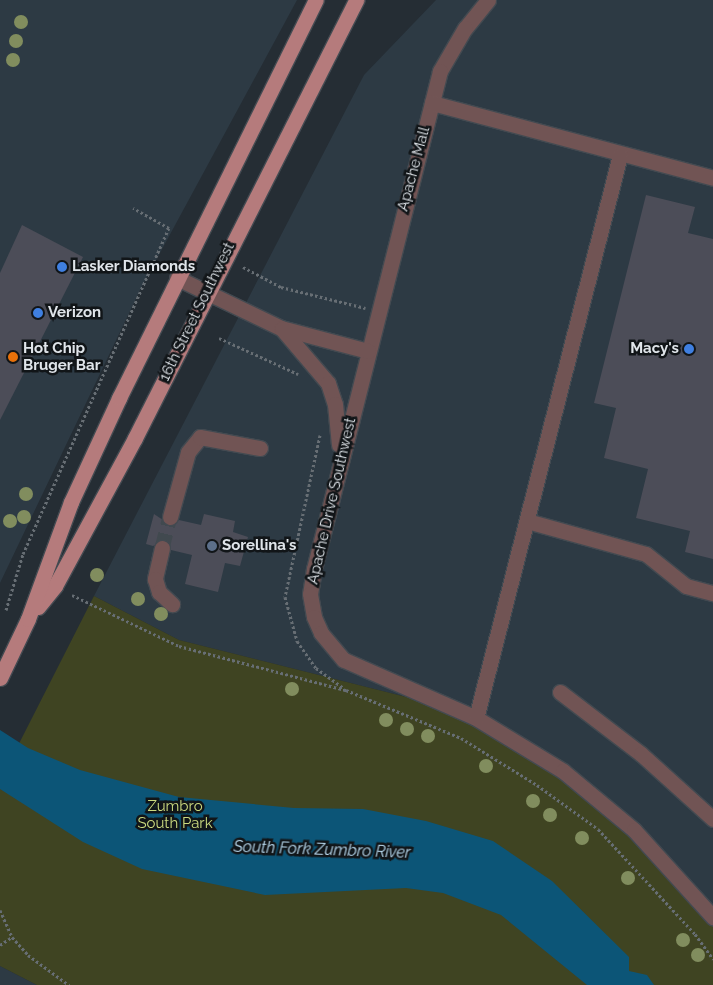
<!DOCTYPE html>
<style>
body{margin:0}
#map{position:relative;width:713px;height:985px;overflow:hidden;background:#252d34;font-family:Raleway,sans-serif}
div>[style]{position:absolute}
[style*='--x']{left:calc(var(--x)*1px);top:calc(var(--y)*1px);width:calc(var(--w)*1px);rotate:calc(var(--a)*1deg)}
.built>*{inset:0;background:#2d3a44}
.green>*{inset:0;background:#3f4422}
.water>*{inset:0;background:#0c5577}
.building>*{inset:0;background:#4c4d58}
.minor-tunnel>*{height:15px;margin-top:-7.5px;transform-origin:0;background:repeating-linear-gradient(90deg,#41494f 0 15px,transparent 0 23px)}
.path>*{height:3px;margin-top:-1.5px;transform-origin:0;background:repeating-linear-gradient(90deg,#676e74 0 2.5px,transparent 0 5px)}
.roads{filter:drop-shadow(1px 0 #434a51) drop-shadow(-1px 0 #434a51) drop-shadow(0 1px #434a51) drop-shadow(0 -1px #434a51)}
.minor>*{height:15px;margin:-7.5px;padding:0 7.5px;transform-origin:7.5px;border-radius:7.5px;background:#715454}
.major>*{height:15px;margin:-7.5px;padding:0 7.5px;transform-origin:7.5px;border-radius:7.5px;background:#b57b7c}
.trees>*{width:14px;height:14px;margin:-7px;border-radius:50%;background:#818d5e}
.dots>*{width:14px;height:14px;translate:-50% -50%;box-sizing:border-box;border:2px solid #111518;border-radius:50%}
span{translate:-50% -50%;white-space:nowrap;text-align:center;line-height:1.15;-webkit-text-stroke:5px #111518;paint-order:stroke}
.street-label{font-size:15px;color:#e0e5ea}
.poi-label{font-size:15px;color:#e0e5ea;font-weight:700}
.left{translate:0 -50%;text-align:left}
.right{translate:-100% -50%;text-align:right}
.park-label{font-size:15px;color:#ccdb80}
.water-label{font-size:16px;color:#bbddf3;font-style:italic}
</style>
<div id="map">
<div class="built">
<div style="clip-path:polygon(0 0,297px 0,141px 288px,0 583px)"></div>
<div style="clip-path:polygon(436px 0,713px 0,713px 917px,462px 711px,179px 640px,94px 596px,364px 75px)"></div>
<div style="clip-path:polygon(0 966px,37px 985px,0 985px)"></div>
</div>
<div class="green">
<div style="clip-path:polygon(94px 596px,179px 640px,462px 711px,564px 771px,713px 917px,713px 985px,37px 985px,0 966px,0 781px)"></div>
</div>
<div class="water">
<div style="clip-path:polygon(0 730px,28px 748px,80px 770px,179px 797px,294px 808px,363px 809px,426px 821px,493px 841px,552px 881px,629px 957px,629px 971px,647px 975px,654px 985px,587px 985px,501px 915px,443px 893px,406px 888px,265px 895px,142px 869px,83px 842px,0 789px)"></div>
</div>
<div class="building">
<div style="clip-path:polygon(646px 195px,695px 207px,688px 233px,713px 239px,713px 559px,685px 552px,690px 531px,636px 518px,648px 469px,604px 458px,616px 408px,594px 403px)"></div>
<div style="clip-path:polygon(22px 225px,83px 257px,0 420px,0 273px)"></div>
<div style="clip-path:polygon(154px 514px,172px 526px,179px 520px,201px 525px,204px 514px,235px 521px,233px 532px,248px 537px,240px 566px,225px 563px,218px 592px,185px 584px,192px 555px,171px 550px,165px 539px,153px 546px,146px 544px)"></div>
</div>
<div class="minor-tunnel">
<div style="--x:162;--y:548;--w:32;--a:-76"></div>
</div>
<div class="path">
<div style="--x:243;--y:267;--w:43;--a:27.8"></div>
<div style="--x:281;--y:287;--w:87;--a:14"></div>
<div style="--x:219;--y:338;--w:87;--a:24.5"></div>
<div style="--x:320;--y:435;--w:166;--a:102.2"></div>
<div style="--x:285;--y:597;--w:46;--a:74.7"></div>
<div style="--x:297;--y:641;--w:33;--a:55"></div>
<div style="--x:316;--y:668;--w:34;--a:36"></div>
<div style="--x:72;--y:595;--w:119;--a:25.5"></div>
<div style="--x:179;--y:646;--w:173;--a:14.8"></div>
<div style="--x:346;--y:690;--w:125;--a:22.7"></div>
<div style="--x:461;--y:738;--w:89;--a:31.7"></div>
<div style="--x:537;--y:785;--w:75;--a:35.8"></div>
<div style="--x:598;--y:829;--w:143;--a:47.3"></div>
<div style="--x:695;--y:934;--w:31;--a:54"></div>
<div style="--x:6;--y:610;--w:59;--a:-73.1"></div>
<div style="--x:23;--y:554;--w:357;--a:-65.9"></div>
<div style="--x:169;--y:228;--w:41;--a:-150.9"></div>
<div style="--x:0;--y:910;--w:30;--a:66"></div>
<div style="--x:12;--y:937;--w:24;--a:48"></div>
<div style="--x:28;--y:955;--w:51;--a:36.2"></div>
<div style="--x:0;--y:945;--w:14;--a:-34"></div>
</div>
<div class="roads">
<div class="minor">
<div style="--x:488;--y:0;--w:36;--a:129"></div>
<div style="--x:465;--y:28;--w:50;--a:120.2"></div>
<div style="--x:440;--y:71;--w:514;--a:104.2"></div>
<div style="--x:314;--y:569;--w:25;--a:99"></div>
<div style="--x:310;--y:594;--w:23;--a:80"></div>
<div style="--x:314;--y:617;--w:17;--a:66"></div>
<div style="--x:321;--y:633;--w:35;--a:50"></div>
<div style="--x:344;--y:660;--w:144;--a:23.7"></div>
<div style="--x:476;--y:718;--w:102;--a:31.3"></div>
<div style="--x:563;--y:771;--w:92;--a:39.7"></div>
<div style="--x:634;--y:830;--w:118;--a:47.8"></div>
<div style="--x:432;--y:103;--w:291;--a:14.9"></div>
<div style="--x:177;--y:278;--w:115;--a:25.7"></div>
<div style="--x:281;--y:328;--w:90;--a:14.8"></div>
<div style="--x:282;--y:329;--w:71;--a:49.6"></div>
<div style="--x:328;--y:383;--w:22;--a:72"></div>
<div style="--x:335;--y:404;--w:41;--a:84.4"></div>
<div style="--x:170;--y:517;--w:67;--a:-74.5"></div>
<div style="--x:188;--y:452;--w:19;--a:-51"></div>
<div style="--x:200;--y:437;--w:61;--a:10.4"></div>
<div style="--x:527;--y:521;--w:123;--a:15.5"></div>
<div style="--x:646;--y:554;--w:51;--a:38.7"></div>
<div style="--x:686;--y:586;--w:28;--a:15"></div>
<div style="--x:162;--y:548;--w:32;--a:103"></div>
<div style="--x:155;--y:579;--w:14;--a:73"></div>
<div style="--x:159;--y:592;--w:18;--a:43"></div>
<div style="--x:560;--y:692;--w:102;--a:37.4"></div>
<div style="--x:641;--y:754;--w:97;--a:42.1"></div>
<div style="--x:476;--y:718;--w:581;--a:-75.65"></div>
</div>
<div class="major">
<div style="--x:38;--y:607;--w:27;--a:-51"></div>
<div style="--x:55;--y:586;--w:168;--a:-61.6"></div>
<div style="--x:135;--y:438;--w:491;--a:-63.2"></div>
<div style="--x:0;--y:678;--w:65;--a:-64.6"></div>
<div style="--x:28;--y:619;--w:125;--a:-69.8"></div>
<div style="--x:71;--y:502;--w:115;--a:-65.2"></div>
<div style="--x:119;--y:398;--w:444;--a:-63.7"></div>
</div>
</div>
<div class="trees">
<div style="left:21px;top:22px"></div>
<div style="left:16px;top:41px"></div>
<div style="left:13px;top:60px"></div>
<div style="left:26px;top:494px"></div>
<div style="left:24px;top:517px"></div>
<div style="left:10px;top:521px"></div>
<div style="left:97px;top:575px"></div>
<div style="left:138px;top:599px"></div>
<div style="left:161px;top:614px"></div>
<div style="left:292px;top:689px"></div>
<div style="left:386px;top:720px"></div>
<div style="left:407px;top:729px"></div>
<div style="left:428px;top:736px"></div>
<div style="left:486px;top:766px"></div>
<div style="left:533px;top:801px"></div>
<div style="left:550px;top:815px"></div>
<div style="left:582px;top:838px"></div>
<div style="left:628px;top:878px"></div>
<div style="left:683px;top:940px"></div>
<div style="left:698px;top:955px"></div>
</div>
<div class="dots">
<div style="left:62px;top:267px;background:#3f7fe0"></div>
<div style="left:38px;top:313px;background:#3f7fe0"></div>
<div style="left:689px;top:349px;background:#3f7fe0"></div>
<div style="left:13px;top:357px;background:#e8710a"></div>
<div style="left:212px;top:546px;background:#5c6f8a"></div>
</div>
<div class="street-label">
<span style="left:414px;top:169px;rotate:-75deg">Apache Mall</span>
<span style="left:197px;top:312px;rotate:-64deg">16th Street Southwest</span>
<span style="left:332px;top:501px;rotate:-77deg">Apache Drive Southwest</span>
</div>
<div class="poi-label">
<span class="left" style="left:72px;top:267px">Lasker Diamonds</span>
<span class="left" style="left:48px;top:313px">Verizon</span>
<span class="left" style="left:23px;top:357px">Hot Chip<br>Bruger Bar</span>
<span class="right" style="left:679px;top:349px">Macy's</span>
<span class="left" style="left:222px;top:546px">Sorellina's</span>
</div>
<div class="park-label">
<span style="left:175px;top:815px">Zumbro<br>South Park</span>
</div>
<div class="water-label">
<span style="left:322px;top:850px;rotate:2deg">South Fork Zumbro River</span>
</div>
</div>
